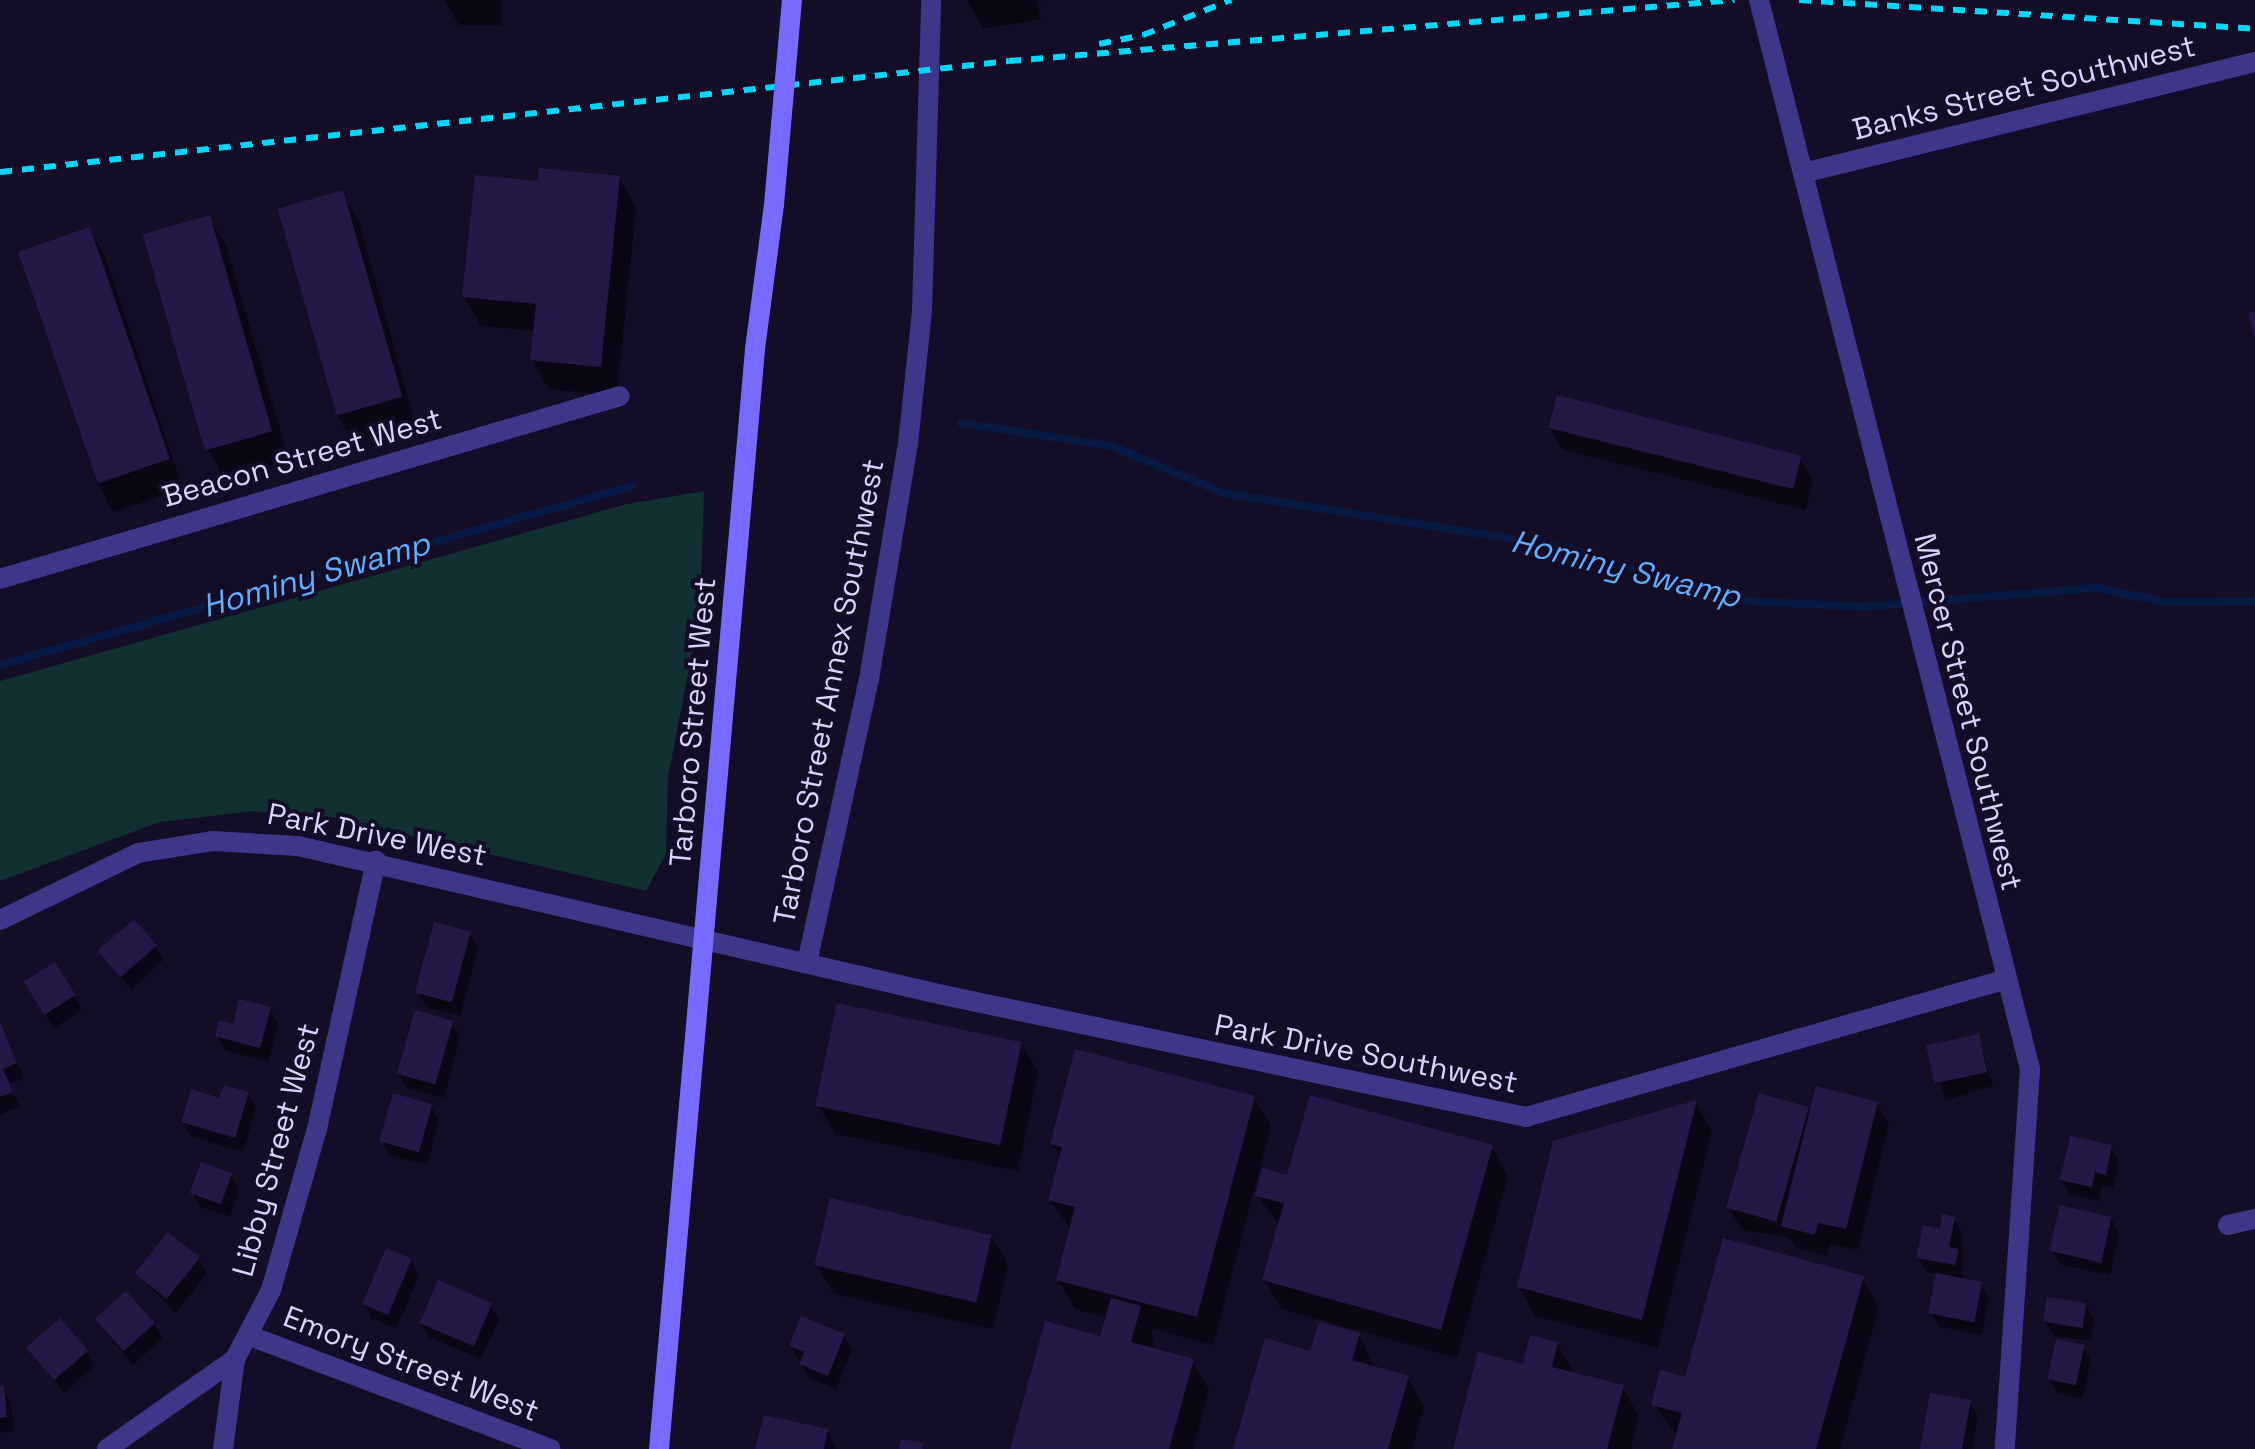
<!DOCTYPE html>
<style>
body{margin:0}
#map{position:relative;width:2255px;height:1449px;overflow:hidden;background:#130d27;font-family:"Space Grotesk",sans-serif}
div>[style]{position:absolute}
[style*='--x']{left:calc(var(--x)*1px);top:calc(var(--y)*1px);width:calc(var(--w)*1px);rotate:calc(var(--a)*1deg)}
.green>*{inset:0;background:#103031}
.shadow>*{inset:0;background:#0007;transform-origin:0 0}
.stream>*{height:8px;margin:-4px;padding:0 4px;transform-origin:4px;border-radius:4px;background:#071a46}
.building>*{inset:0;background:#251849;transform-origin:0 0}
.street>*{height:20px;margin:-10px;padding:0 10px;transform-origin:10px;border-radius:10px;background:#3d3689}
.secondary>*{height:20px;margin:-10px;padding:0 10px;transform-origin:10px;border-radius:10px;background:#766aff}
.rail>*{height:6px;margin-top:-3px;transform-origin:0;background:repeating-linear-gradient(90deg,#00d7fe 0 12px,transparent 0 22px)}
.secondary-bridge>*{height:20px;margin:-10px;padding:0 10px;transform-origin:10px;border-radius:10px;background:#766aff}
span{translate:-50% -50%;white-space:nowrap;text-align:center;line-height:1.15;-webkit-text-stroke:8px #130d27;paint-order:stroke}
.street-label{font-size:30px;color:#dad3ff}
.water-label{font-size:32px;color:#61adff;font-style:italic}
</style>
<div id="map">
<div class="green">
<div style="clip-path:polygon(704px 491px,700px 614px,668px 777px,666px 854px,646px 891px,365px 825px,254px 811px,160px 822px,0 881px,0 681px,627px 504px)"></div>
</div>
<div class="shadow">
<div style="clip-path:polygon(444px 0,502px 0,502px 25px,459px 25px)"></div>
<div style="clip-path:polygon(967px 0,1044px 0,1037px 2px,1041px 19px,983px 29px)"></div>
<div style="clip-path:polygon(619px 178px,636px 207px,617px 396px,549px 389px,532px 360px,535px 331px,481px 326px,464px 297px,540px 183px)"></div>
<div style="clip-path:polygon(342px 193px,359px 222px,416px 426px,354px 444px,337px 415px)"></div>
<div style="clip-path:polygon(209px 217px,226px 246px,289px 460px,225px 479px,208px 450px)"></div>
<div style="clip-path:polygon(90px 230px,106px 259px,183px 489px,114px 512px,97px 483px)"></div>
<div style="clip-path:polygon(1550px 428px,1800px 458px,1813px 480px,1806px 510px,1563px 450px)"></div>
<div style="clip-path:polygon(470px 934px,478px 948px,460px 1016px,426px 1007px,418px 993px)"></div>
<div style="clip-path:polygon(155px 946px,163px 960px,131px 990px,101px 952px)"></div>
<div style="clip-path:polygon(34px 996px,74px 996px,82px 1010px,54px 1028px)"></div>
<div style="clip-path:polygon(269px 1009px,278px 1023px,268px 1062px,225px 1050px,217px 1036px)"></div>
<div style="clip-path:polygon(452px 1022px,460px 1037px,444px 1098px,407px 1088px,399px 1074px)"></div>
<div style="clip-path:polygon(0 1027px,24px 1078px,9px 1084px,19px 1106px,0 1115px)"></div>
<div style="left:1978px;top:1036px;width:52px;height:50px;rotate:73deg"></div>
<div style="clip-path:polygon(1021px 1043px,1038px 1072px,1018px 1171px,835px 1134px,818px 1105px)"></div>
<div style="clip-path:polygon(247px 1093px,256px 1108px,243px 1152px,191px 1136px,183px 1122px)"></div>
<div style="clip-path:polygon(1254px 1098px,1271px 1127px,1213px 1345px,1152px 1329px,1153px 1350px,1192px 1361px,1209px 1390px,1193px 1449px,1012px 1449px,1102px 1339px,1108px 1318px,1075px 1309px,1058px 1280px,1071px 1230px,1050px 1200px,1061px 1159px,1052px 1144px)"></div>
<div style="clip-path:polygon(1696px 1103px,1712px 1131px,1658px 1348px,1535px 1316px,1519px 1287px)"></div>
<div style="clip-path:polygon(1877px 1104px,1889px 1125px,1858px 1250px,1830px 1244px,1827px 1256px,1796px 1248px,1790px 1238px,1742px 1230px,1729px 1208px,1808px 1109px,1811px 1115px)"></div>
<div style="clip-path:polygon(431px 1106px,439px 1120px,427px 1165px,390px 1155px,382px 1141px)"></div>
<div style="clip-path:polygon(1491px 1147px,1508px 1176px,1457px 1358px,1281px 1309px,1265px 1280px,1280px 1226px,1257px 1195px)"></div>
<div style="clip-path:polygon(2111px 1147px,2119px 1161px,2113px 1188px,2102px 1185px,2099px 1201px,2070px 1194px,2062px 1180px)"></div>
<div style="clip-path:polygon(230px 1174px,239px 1189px,230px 1216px,200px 1207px,192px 1192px)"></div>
<div style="clip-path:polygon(2111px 1218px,2119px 1233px,2110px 1275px,2061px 1265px,2052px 1250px)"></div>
<div style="clip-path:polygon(1954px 1219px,1962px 1233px,1963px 1280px,1980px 1284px,1989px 1298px,1982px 1335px,1940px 1327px,1931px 1313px,1938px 1274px,1926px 1272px,1918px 1257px)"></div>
<div style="clip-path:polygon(991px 1236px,1008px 1265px,993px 1329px,834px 1294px,817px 1265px)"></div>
<div style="clip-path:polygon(199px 1259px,207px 1273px,176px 1313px,137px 1274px)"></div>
<div style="clip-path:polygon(411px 1261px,419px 1275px,396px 1329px,372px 1318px,364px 1304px)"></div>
<div style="clip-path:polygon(1862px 1278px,1879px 1307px,1840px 1449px,1674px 1449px,1678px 1436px,1653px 1404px)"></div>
<div style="clip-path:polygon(490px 1305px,499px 1319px,481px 1359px,429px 1337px,421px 1322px)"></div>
<div style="clip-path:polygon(2086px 1305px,2094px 1319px,2091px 1341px,2054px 1336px,2045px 1322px)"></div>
<div style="clip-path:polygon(97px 1321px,154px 1324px,162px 1338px,133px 1365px)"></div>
<div style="clip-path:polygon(844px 1335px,852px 1350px,836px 1389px,809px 1378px,791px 1346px)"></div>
<div style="clip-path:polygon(1359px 1335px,1374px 1368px,1408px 1378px,1424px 1407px,1412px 1449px,1235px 1449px)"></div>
<div style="clip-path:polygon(1557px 1344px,1574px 1373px,1622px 1387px,1639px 1416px,1631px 1449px,1455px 1449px,1524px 1366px)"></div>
<div style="clip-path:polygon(2083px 1347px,2091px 1361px,2082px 1399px,2057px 1393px,2049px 1379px)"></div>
<div style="clip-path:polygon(30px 1348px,86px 1352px,94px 1366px,64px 1393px)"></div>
<div style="clip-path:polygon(0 1388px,11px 1402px,14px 1431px,0 1433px)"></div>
<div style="clip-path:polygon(1970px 1402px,1978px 1416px,1972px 1449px,1922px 1449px)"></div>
<div style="clip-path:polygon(827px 1431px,837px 1449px,757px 1449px)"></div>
</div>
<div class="stream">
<div style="--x:961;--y:423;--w:153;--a:8.7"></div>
<div style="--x:1112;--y:446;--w:121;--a:22.9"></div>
<div style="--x:1223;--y:493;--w:350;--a:9"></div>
<div style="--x:1569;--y:548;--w:173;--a:17.5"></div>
<div style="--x:1734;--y:600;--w:130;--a:3.1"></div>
<div style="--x:1864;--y:607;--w:234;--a:-4.7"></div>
<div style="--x:2097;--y:588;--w:70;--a:11.5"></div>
<div style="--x:2166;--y:602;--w:89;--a:-0.6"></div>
<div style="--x:0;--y:665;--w:657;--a:-15.81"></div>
</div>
<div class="building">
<div style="clip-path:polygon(539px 168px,620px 176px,601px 367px,530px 360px,536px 304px,462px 297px,475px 175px,538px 181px)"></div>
<div style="left:343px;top:190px;width:215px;height:68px;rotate:74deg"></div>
<div style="left:210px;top:215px;width:225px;height:70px;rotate:74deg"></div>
<div style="left:90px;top:227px;width:245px;height:76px;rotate:71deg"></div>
<div style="clip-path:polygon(2255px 311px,2255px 336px,2254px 336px,2248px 313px)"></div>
<div style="left:1557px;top:395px;width:252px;height:34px;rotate:14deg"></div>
<div style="left:134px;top:919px;width:35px;height:48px;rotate:49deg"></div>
<div style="left:434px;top:922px;width:38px;height:73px;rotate:15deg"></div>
<div style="left:55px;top:962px;width:39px;height:37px;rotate:58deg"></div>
<div style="clip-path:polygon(239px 999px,271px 1007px,260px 1048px,215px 1036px,219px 1020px,233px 1024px)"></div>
<div style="left:837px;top:1003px;width:189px;height:105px;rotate:12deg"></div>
<div style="left:415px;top:1010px;width:40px;height:66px;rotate:16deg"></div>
<div style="clip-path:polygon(0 1022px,17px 1063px,3px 1069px,13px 1092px,0 1097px)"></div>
<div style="left:1979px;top:1034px;width:39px;height:54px;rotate:78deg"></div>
<div style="clip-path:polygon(1075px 1049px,1255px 1096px,1197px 1317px,1056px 1280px,1075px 1207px,1048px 1200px,1062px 1147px,1050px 1144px)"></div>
<div style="clip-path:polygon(224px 1085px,249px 1092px,235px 1138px,181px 1122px,191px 1089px,219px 1098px)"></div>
<div style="clip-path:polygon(1816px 1086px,1878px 1102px,1846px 1229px,1818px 1223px,1815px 1235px,1781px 1226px)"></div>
<div style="left:393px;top:1093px;width:41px;height:50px;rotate:16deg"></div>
<div style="left:1759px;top:1093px;width:52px;height:119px;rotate:16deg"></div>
<div style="clip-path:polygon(1310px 1095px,1493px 1145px,1441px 1330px,1262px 1280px,1284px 1203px,1255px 1196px,1262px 1168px,1287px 1175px)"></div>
<div style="clip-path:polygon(1697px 1100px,1642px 1320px,1517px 1287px,1553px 1141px)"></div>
<div style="clip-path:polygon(2070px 1136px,2112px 1145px,2106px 1175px,2095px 1172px,2092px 1187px,2060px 1180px)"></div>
<div style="left:201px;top:1162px;width:33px;height:33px;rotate:20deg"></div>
<div style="left:830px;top:1198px;width:166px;height:69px;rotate:13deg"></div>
<div style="left:2060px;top:1205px;width:53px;height:47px;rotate:13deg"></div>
<div style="clip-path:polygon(1942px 1214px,1955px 1217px,1949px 1247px,1959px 1249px,1955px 1265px,1916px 1258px,1923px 1225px,1940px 1229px)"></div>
<div style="left:168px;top:1232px;width:41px;height:53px;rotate:39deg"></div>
<div style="clip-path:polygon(1723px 1238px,1864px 1276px,1816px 1449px,1672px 1449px,1682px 1413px,1651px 1405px,1660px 1370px,1685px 1377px)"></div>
<div style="left:386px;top:1248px;width:28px;height:61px;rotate:23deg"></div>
<div style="left:1936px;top:1273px;width:47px;height:41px;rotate:11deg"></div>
<div style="left:438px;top:1280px;width:59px;height:47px;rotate:23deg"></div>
<div style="left:126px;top:1291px;width:43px;height:42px;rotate:48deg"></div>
<div style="left:2047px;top:1297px;width:40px;height:25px;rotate:9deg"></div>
<div style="clip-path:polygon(1111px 1298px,1141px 1306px,1131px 1342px,1194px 1359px,1169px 1449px,1010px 1449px,1045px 1321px,1100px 1336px)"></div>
<div style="clip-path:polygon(801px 1316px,845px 1334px,828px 1376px,799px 1364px,804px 1352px,789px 1346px)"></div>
<div style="left:60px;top:1318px;width:43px;height:45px;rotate:49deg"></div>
<div style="clip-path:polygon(1319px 1322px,1360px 1333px,1352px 1360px,1409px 1376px,1388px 1449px,1233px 1449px,1265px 1338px,1310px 1351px)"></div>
<div style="clip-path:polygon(1530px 1335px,1558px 1342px,1552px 1367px,1624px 1385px,1607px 1449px,1453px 1449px,1478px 1352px,1523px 1364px)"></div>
<div style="left:2056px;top:1339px;width:29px;height:41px;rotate:12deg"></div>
<div style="clip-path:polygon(0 1386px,4px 1386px,7px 1417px,0 1418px)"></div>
<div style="clip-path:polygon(1930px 1393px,1971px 1400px,1962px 1449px,1920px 1449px)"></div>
<div style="clip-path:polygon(764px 1415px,828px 1429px,824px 1449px,755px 1449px)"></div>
<div style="clip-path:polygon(901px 1439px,923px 1443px,922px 1449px,899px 1449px)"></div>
</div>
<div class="street">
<div style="--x:1759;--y:0;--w:1103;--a:75.77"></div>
<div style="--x:2030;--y:1069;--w:381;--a:93.8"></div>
<div style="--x:1807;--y:172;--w:461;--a:-13.8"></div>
<div style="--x:0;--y:579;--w:646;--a:-16.44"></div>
<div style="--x:0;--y:920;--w:153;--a:-25.9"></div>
<div style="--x:138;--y:853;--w:75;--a:-9.2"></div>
<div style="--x:212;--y:841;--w:86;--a:3.3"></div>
<div style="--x:298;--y:846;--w:662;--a:13.01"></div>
<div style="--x:943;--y:995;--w:596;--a:11.82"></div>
<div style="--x:1526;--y:1117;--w:499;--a:-16"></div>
<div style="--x:807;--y:963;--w:297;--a:-77.7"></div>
<div style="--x:870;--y:673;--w:232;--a:-80.6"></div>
<div style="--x:908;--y:444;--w:134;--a:-84"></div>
<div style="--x:922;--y:311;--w:311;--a:-88.3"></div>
<div style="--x:2228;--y:1225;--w:28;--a:-13"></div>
<div style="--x:250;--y:1336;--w:321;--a:20.6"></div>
<div style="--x:107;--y:1449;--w:156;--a:-35.1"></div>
<div style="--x:223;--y:1449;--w:91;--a:-82.4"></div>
<div style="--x:235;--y:1359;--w:78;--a:-62.4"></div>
<div style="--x:271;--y:1290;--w:167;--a:-74.1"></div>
<div style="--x:317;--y:1129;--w:275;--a:-77.6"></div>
</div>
<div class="secondary">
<div style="--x:659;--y:1449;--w:1104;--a:-85.01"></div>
<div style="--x:755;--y:349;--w:145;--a:-82.5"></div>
</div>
<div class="rail">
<div style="--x:1799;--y:0;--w:457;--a:3.6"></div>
<div style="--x:1099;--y:44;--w:45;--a:-11.6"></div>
<div style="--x:1143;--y:35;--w:95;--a:-21.7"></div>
<div style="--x:0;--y:172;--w:1015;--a:-6.28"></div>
<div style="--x:1009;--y:61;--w:728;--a:-4.81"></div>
</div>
<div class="secondary-bridge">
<div style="--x:774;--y:205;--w:206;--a:-85"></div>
</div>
<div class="street-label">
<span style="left:2024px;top:88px;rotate:-14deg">Banks Street Southwest</span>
<span style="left:302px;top:458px;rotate:-16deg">Beacon Street West</span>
<span style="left:829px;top:692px;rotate:-79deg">Tarboro Street Annex Southwest</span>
<span style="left:1968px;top:712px;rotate:76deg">Mercer Street Southwest</span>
<span style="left:693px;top:722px;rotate:-85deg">Tarboro Street West</span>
<span style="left:377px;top:835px;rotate:11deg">Park Drive West</span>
<span style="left:1366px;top:1054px;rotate:11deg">Park Drive Southwest</span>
<span style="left:276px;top:1150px;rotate:-75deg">Libby Street West</span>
<span style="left:411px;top:1364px;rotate:21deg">Emory Street West</span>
</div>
<div class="water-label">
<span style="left:1626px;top:569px;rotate:14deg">Hominy Swamp</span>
<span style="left:316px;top:575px;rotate:-16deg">Hominy Swamp</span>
</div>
</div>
